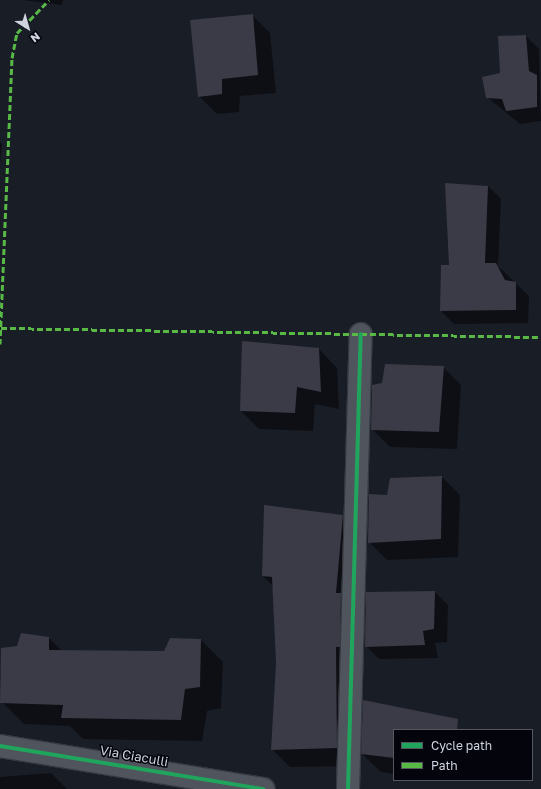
<!DOCTYPE html>
<style>
body{margin:0}
#map{position:relative;width:541px;height:789px;overflow:hidden;background:#191d26;font-family:"Golos Text",sans-serif}
div>[style]{position:absolute}
[style*='--x']{left:calc(var(--x)*1px);top:calc(var(--y)*1px);width:calc(var(--w)*1px);rotate:calc(var(--a)*1deg)}
.shadow>*{inset:0;background:#0007}
.building>*{inset:0;background:#3b3a47}
.roads{filter:drop-shadow(1px 0 #363940) drop-shadow(-1px 0 #363940) drop-shadow(0 1px #363940) drop-shadow(0 -1px #363940)}
.minor>*{height:22px;margin:-11px;padding:0 11px;transform-origin:11px;border-radius:11px;background:#50545c}
.quiet>*{height:3px;margin-top:-1.5px;transform-origin:0;background:repeating-linear-gradient(90deg,#58b947 0 6px,transparent 0 9px)}
.cycleway>*{height:4px;margin:-2px;padding:0 2px;transform-origin:2px;border-radius:2px;background:#20a55d}
span{translate:-50% -50%;white-space:nowrap;text-align:center;line-height:1.15;-webkit-text-stroke:3px #04050c;paint-order:stroke}
.street-label{font-size:13px;color:#ced3df}
.legend{position:absolute;left:393px;top:729px;width:140px;height:52px;box-sizing:border-box;background:#04050c;border:1px solid #555760;margin:0;padding:5px 7px;list-style:none;font-size:12px;color:#ced3df}
.legend li{display:flex;align-items:center;gap:8px;height:20px}
.legend b{width:20px;border:1px solid #555760}
.north{position:absolute;left:8px;top:8px;width:40px;height:40px;-webkit-text-stroke:3px #04050c;paint-order:stroke;rotate:143deg;font-size:11px;font-weight:700;line-height:16px;text-align:center;color:#ced3df}
.north::after{content:'';display:block;margin:auto;width:14px;height:18px;background:#ced3df;clip-path:polygon(50% 0,100% 100%,50% 72%,0 100%)}
</style>
<div id="map">
<div class="shadow">
<div style="clip-path:polygon(23px 0,63px 0,62px 5px)"></div>
<div style="clip-path:polygon(252px 15px,270px 33px,276px 93px,240px 96px,239px 112px,217px 114px,199px 96px)"></div>
<div style="clip-path:polygon(526px 36px,539px 49px,541px 121px,520px 124px,487px 97px)"></div>
<div style="clip-path:polygon(0 142px,2px 144px,0 164px)"></div>
<div style="clip-path:polygon(446px 185px,488px 186px,501px 199px,498px 266px,529px 296px,528px 323px,454px 324px,441px 311px,450px 266px)"></div>
<div style="clip-path:polygon(319px 349px,337px 368px,339px 409px,315px 404px,313px 431px,259px 429px,241px 411px)"></div>
<div style="clip-path:polygon(443px 367px,461px 385px,457px 449px,390px 447px,372px 429px)"></div>
<div style="clip-path:polygon(442px 477px,460px 495px,458px 557px,387px 560px,369px 542px,388px 496px)"></div>
<div style="clip-path:polygon(343px 516px,361px 534px,354px 766px,290px 767px,272px 749px,277px 663px,274px 587px,263px 576px)"></div>
<div style="clip-path:polygon(435px 592px,448px 605px,447px 642px,435px 643px,438px 658px,379px 659px,366px 646px)"></div>
<div style="clip-path:polygon(49px 638px,62px 651px,164px 652px,201px 640px,223px 662px,221px 708px,207px 711px,202px 741px,83px 739px,70px 726px,24px 724px,2px 702px)"></div>
<div style="clip-path:polygon(0 672px,1px 673px,0 703px)"></div>
<div style="clip-path:polygon(364px 701px,456px 730px,394px 730px,394px 774px,381px 772px,362px 754px)"></div>
<div style="clip-path:polygon(51px 773px,67px 789px,0 789px,0 777px)"></div>
</div>
<div class="building">
<div style="clip-path:polygon(253px 14px,258px 75px,222px 79px,222px 94px,198px 97px,190px 20px)"></div>
<div style="clip-path:polygon(526px 35px,529px 71px,537px 75px,537px 107px,506px 111px,502px 99px,486px 98px,482px 77px,500px 73px,498px 36px)"></div>
<div style="clip-path:polygon(445px 183px,488px 186px,485px 263px,496px 263px,505px 280px,516px 282px,516px 310px,440px 311px,441px 265px,449px 265px)"></div>
<div style="clip-path:polygon(242px 341px,319px 348px,321px 392px,297px 387px,295px 413px,240px 411px)"></div>
<div style="clip-path:polygon(385px 364px,444px 366px,439px 432px,371px 430px,372px 385px,382px 383px)"></div>
<div style="clip-path:polygon(442px 476px,441px 539px,368px 543px,369px 494px,387px 495px,390px 478px)"></div>
<div style="clip-path:polygon(264px 505px,343px 515px,336px 593px,341px 593px,340px 647px,336px 647px,337px 748px,271px 750px,276px 663px,272px 577px,262px 576px)"></div>
<div style="clip-path:polygon(435px 591px,434px 629px,423px 631px,425px 645px,365px 647px,366px 592px)"></div>
<div style="clip-path:polygon(21px 633px,49px 637px,49px 650px,164px 651px,170px 638px,201px 639px,200px 687px,185px 689px,181px 720px,61px 718px,63px 705px,0 703px,1px 648px,17px 646px)"></div>
<div style="clip-path:polygon(363px 700px,458px 719px,457px 730px,394px 730px,394px 758px,361px 754px)"></div>
</div>
<div class="roads">
<div class="minor">
<div style="--x:0;--y:746;--w:267;--a:9.3"></div>
<div style="--x:348;--y:789;--w:455;--a:-88.4"></div>
</div>
</div>
<div class="quiet">
<div style="--x:1;--y:328;--w:540;--a:0.95"></div>
<div style="--x:0;--y:344;--w:286;--a:-87.6"></div>
<div style="--x:12;--y:58;--w:25;--a:-79"></div>
<div style="--x:17;--y:33;--w:46;--a:-45.9"></div>
</div>
<div class="cycleway">
<div style="--x:0;--y:746;--w:267;--a:9.3"></div>
<div style="--x:348;--y:789;--w:455;--a:-88.4"></div>
</div>
<div class="street-label">
<span style="left:134px;top:756px;rotate:10deg">Via Ciaculli</span>
</div>
<ul class="legend">
<li><b style="height:5px;background:#20a55d"></b>Cycle path</li>
<li><b style="height:5px;background:#58b947"></b>Path</li>
</ul>
<div class="north">N</div>
</div>
